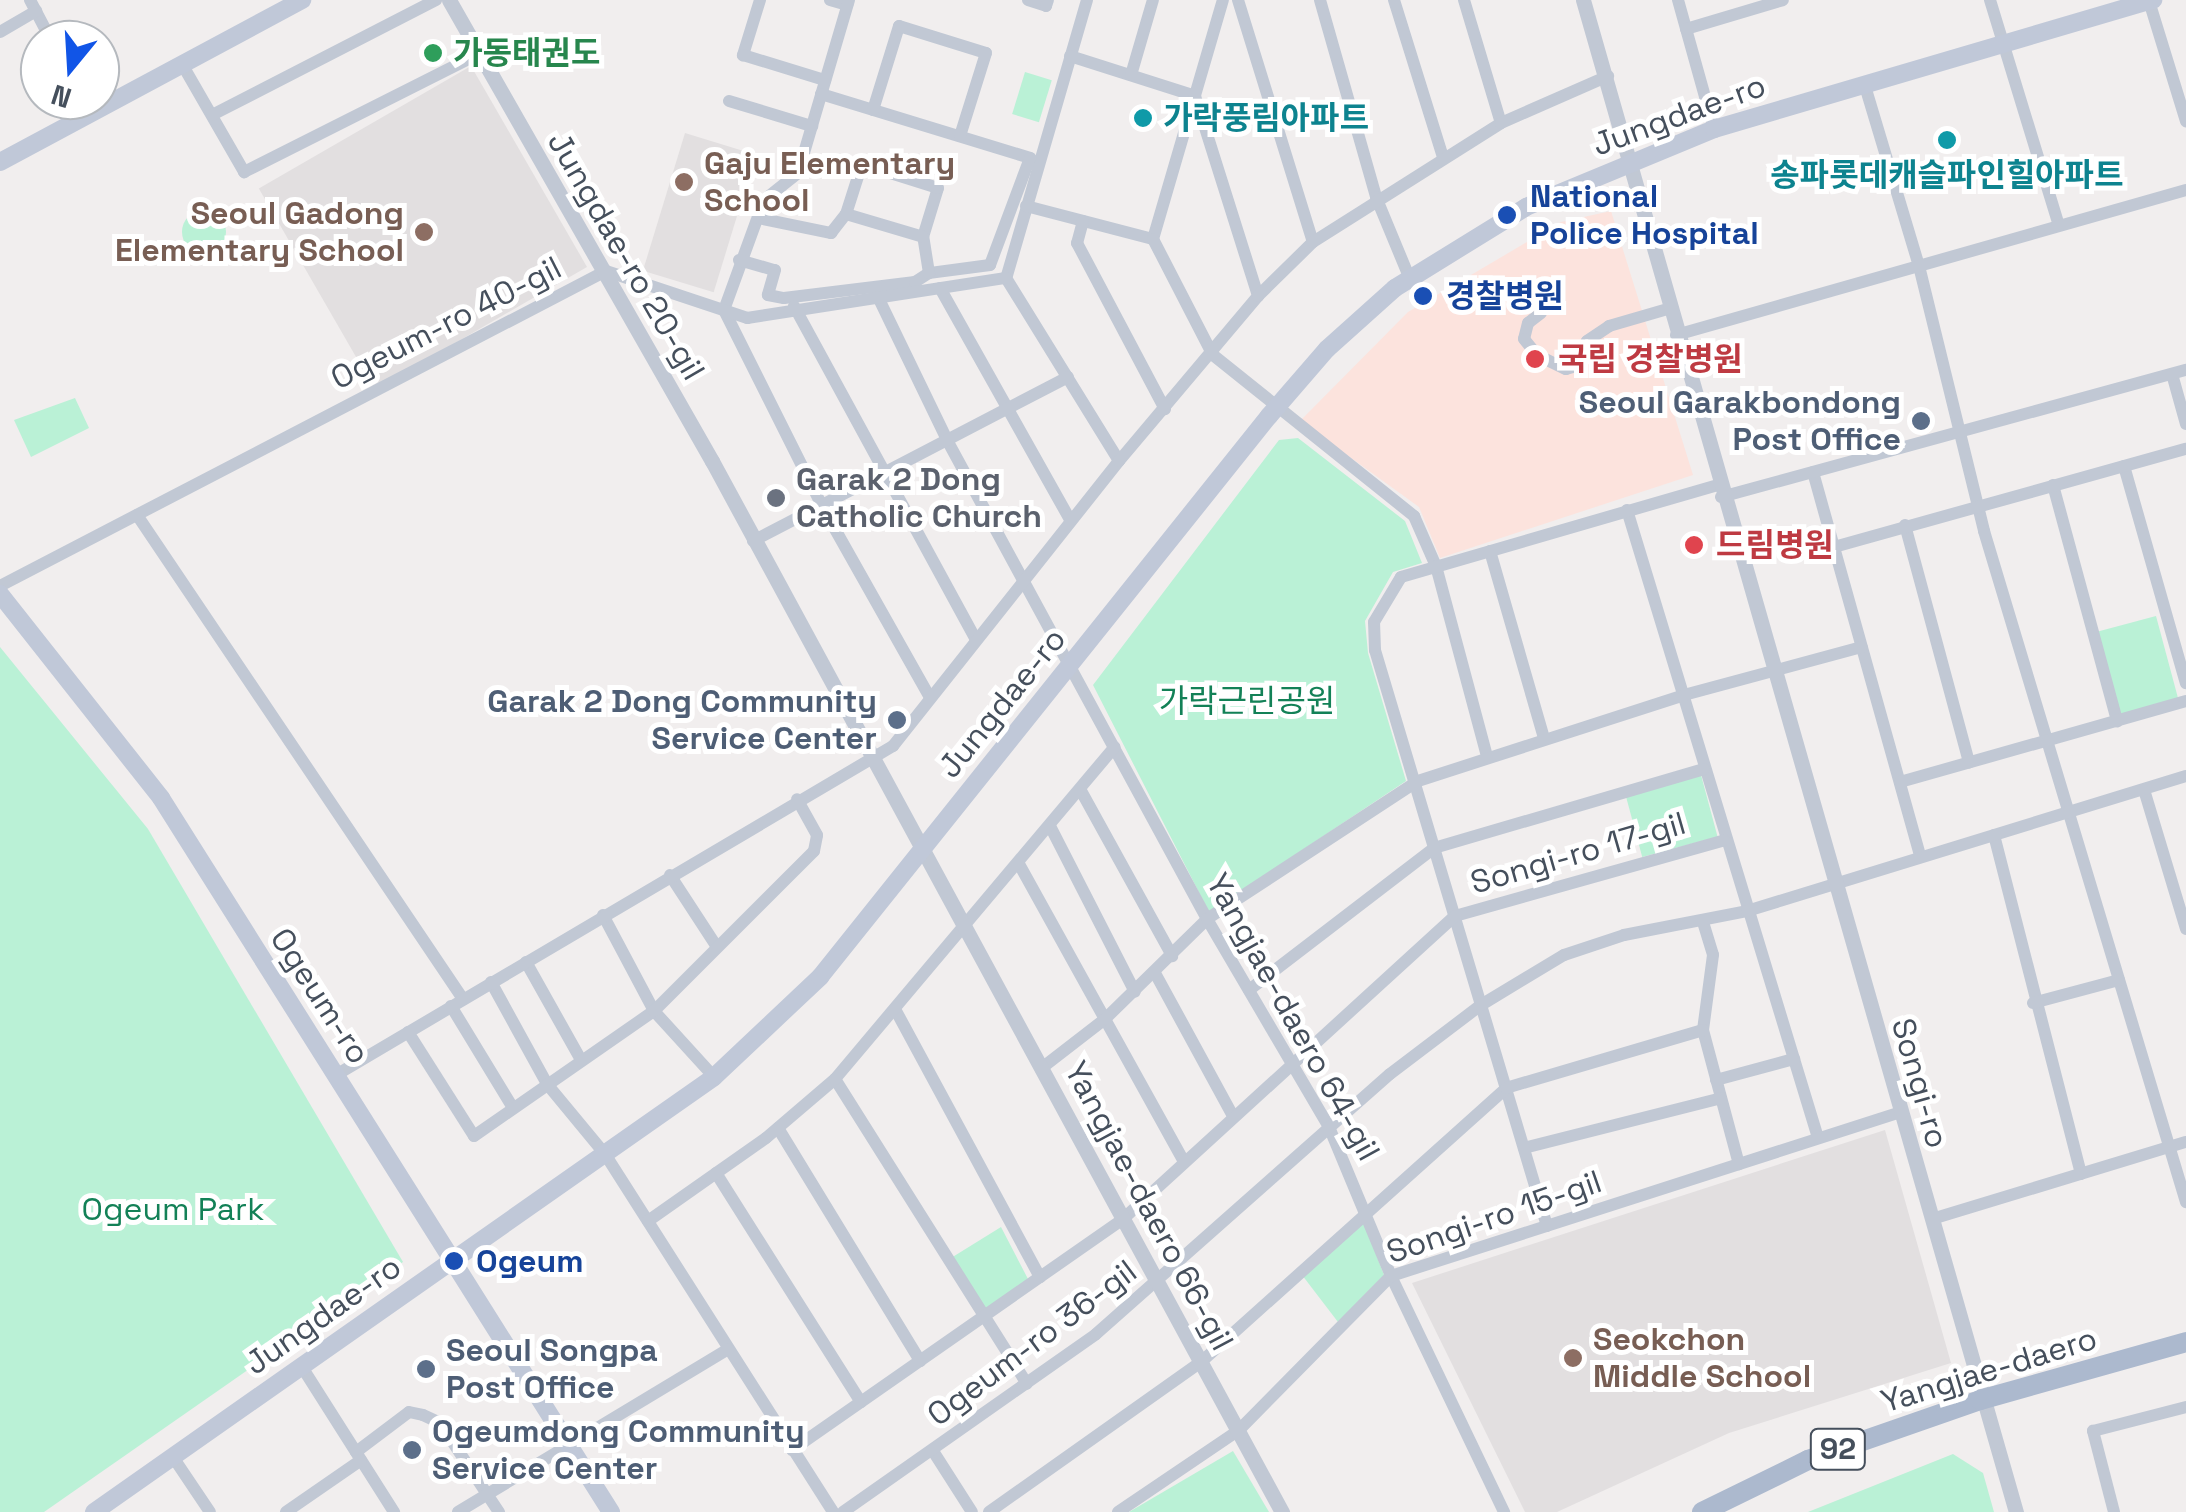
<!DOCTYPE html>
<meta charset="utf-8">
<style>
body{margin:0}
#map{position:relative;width:2186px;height:1512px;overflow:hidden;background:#f1eeee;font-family:"Space Grotesk","Noto Sans KR",sans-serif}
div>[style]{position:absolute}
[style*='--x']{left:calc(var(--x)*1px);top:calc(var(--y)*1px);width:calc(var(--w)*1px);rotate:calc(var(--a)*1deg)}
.education>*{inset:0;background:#e2dfe0;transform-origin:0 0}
.medical>*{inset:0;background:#fce3dd}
.green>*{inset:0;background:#baf1d6;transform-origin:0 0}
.round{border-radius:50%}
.minor>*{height:12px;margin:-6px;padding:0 6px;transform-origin:6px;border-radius:6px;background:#c1c8d4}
.tertiary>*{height:15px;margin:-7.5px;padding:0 7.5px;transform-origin:7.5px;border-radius:7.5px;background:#c1c8d4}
.secondary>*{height:18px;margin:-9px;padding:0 9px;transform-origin:9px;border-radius:9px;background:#c0c8d8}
.primary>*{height:20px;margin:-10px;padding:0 10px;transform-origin:10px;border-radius:10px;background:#acb9ce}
.dots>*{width:28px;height:28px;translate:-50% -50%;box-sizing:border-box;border:5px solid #fff;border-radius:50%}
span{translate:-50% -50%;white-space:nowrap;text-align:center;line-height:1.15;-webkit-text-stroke:10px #fff;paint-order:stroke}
.shield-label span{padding:2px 8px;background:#fff;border:2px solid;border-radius:8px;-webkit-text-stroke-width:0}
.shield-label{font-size:30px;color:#454f5c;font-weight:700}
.leisure-label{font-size:32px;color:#27864d;font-weight:700}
.left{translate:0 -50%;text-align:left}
.street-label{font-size:32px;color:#454f5c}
.culture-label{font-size:32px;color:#0d838f;font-weight:700}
.education-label{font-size:32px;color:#785e54;font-weight:700}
.right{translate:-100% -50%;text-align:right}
.transit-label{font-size:32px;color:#164399;font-weight:700}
.health-label{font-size:32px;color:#be3a42;font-weight:700}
.service-label{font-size:32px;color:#4e5e75;font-weight:700}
.worship-label{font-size:32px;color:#5b616d;font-weight:700}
.park-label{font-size:32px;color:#138157}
.north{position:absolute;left:20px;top:20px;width:100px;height:100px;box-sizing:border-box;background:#fff;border:2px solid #b5b9be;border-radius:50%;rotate:198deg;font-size:28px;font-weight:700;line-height:40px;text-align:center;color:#454f5c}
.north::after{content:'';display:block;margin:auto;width:35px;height:45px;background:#1155e7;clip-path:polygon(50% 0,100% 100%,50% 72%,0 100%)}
</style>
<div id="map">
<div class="education">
<div style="left:471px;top:66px;width:232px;height:245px;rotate:60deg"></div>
<div style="left:685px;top:133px;width:74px;height:144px;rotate:17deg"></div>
<div style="clip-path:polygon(1885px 1130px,1951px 1363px,1729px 1433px,1557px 1512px,1525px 1512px,1412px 1283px)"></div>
</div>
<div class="medical">
<div style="clip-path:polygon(1611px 211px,1693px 475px,1440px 558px,1419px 507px,1300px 421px,1408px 312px,1561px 222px)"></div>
</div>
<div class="green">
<div style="left:1025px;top:72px;width:28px;height:44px;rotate:17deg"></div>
<div class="round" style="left:182px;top:210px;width:44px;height:44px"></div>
<div style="clip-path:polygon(75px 398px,89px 428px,31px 457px,14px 420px)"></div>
<div style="clip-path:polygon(1298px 438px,1405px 521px,1422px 563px,1393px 572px,1365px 621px,1368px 653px,1406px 781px,1209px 912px,1093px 685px,1279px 440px)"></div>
<div style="left:2156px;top:616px;width:87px;height:62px;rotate:75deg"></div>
<div style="clip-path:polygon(0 647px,148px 829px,403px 1262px,44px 1512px,0 1512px)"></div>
<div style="left:1701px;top:775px;width:64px;height:78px;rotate:75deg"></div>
<div style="clip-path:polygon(1363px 1220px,1384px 1275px,1338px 1322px,1302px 1275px)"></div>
<div style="clip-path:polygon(1001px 1227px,1028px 1279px,982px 1312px,951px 1258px)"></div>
<div style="clip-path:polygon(1233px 1451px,1269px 1512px,1129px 1512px)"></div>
<div style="clip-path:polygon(1953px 1454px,1983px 1473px,1994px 1512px,1808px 1512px)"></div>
</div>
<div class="minor">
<div style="--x:30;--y:0;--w:45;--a:62.3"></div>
<div style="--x:760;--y:0;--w:58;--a:107.2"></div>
<div style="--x:743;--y:55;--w:86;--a:17"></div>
<div style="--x:830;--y:0;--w:18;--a:16"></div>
<div style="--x:849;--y:0;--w:180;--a:106.4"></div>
<div style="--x:798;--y:173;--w:43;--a:141.5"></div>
<div style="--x:764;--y:200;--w:117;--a:110"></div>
<div style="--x:724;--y:310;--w:219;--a:63.4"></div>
<div style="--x:822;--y:506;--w:220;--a:60.6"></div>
<div style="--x:1028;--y:0;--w:19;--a:18"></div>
<div style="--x:1046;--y:6;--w:6;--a:-72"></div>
<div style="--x:1087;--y:0;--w:290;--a:106.2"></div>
<div style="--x:1006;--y:278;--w:215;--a:58.3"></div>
<div style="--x:1238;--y:0;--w:253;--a:72.8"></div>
<div style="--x:1320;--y:0;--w:205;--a:74.1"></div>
<div style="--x:1376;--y:197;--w:89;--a:67.5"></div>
<div style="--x:1394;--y:0;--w:164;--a:72.7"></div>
<div style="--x:1464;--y:0;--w:128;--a:73.3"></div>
<div style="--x:1678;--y:0;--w:134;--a:74.4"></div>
<div style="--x:1990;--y:0;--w:235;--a:73"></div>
<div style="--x:2149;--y:1;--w:126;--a:72.9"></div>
<div style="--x:1686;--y:29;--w:101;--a:-16.6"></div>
<div style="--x:0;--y:32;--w:42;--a:-30.3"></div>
<div style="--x:1070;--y:56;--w:131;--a:17.7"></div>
<div style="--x:1195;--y:96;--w:210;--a:72.5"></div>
<div style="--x:182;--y:64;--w:125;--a:60.1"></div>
<div style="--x:244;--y:172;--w:261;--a:-26.7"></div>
<div style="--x:1131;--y:75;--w:78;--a:-73.7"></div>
<div style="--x:1865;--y:86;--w:188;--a:73.3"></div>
<div style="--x:1919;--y:266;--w:273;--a:76.2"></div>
<div style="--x:1984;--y:531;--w:701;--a:73.25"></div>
<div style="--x:821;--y:94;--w:219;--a:17"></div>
<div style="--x:1030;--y:158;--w:114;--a:110.5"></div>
<div style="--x:990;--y:265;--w:62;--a:172.5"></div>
<div style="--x:729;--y:101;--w:87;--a:16.8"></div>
<div style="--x:873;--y:110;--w:88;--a:-72.8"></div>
<div style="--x:899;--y:26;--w:91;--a:17.2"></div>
<div style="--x:986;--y:53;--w:87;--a:107.4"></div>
<div style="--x:212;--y:115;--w:252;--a:-27.2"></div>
<div style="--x:1026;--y:206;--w:131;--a:14.6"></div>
<div style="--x:1153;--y:239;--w:249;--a:-73.7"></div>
<div style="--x:758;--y:218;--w:75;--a:11.6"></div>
<div style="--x:831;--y:233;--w:24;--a:-52"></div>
<div style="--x:1083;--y:221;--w:23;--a:105"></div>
<div style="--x:1077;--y:243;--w:188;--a:62.1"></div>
<div style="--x:1153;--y:239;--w:131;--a:62.7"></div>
<div style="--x:1213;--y:355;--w:258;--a:38.7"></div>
<div style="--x:1414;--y:516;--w:55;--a:66.3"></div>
<div style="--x:1436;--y:566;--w:197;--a:75"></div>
<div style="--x:739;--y:260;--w:37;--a:16"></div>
<div style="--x:775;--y:270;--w:26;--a:106"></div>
<div style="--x:768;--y:295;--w:16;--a:11"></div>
<div style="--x:784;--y:298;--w:132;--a:-7"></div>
<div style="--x:915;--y:282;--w:17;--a:-33"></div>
<div style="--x:929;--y:273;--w:36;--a:-99"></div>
<div style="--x:923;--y:237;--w:51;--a:-73"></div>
<div style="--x:938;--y:188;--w:80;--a:-162.5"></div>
<div style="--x:862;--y:164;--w:52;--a:107.7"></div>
<div style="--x:846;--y:214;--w:80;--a:16.6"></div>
<div style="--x:940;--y:288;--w:267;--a:60.7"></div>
<div style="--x:878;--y:297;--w:159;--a:64.2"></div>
<div style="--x:947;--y:440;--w:545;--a:61.51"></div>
<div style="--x:1207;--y:919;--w:241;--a:59.6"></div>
<div style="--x:1329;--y:1127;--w:161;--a:67.4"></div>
<div style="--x:1391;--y:1276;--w:262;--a:64.4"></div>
<div style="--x:794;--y:306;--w:380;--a:61.4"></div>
<div style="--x:1541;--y:313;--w:16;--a:142"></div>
<div style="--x:1528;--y:323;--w:16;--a:104"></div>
<div style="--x:1524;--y:339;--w:21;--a:51"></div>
<div style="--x:1537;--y:355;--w:32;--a:26"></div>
<div style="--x:1566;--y:369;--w:14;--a:-17"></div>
<div style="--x:1579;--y:365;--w:25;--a:-72"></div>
<div style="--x:1587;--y:341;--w:27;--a:-34"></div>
<div style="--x:1609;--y:326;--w:61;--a:-16.1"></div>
<div style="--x:1676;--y:335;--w:530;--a:-15.87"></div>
<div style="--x:2172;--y:374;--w:52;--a:74.4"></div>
<div style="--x:2124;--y:466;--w:226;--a:74.1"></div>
<div style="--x:1813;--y:472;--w:399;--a:74.4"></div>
<div style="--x:2053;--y:485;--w:245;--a:74.8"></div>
<div style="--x:1721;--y:497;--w:482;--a:-15.3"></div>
<div style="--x:1627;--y:510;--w:656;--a:73.08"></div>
<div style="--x:137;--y:515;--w:584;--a:56.04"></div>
<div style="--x:1905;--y:525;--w:246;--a:74.9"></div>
<div style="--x:753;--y:541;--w:355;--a:-27.5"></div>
<div style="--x:1834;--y:547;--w:365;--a:-15.6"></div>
<div style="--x:1490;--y:551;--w:195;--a:73.9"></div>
<div style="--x:0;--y:586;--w:683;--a:-27.47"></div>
<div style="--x:606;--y:271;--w:149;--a:18.4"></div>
<div style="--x:747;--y:318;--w:262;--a:-8.8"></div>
<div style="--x:1900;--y:782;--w:297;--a:-15.8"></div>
<div style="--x:1080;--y:789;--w:191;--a:61.1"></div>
<div style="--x:2145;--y:793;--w:142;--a:73.2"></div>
<div style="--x:1050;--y:826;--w:186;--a:62.9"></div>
<div style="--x:1994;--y:835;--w:350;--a:75.6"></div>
<div style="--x:1019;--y:864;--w:341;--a:61"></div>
<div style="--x:670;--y:875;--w:86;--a:56.9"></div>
<div style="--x:603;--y:915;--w:109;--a:62"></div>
<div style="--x:654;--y:1011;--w:89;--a:47.7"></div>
<div style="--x:1703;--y:922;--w:34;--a:73"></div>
<div style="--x:1713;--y:955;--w:76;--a:97.6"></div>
<div style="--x:1703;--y:1030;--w:139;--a:75"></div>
<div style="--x:526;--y:962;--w:112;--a:60.7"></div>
<div style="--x:1155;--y:973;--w:163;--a:61.4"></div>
<div style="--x:491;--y:982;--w:116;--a:61.2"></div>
<div style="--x:547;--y:1084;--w:91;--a:50.4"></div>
<div style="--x:605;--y:1154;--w:424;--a:57.5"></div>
<div style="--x:1249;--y:990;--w:233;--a:-37.5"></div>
<div style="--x:1434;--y:848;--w:281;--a:-16.3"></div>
<div style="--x:2033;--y:1003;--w:89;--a:-15"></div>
<div style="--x:451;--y:1006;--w:119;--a:58.7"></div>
<div style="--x:895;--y:1009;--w:305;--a:61.6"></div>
<div style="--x:408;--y:1032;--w:123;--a:57.6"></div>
<div style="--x:474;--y:1136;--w:219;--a:-34.8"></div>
<div style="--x:654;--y:1011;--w:226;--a:-45"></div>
<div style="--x:814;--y:851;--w:16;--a:-79"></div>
<div style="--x:817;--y:835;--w:41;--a:-119.1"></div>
<div style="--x:1043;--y:1067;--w:78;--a:-37.7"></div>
<div style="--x:1105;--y:1019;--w:143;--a:-44.4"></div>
<div style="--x:1207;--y:919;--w:252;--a:-33.2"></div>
<div style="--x:1418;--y:781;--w:280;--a:-17.9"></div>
<div style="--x:1684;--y:695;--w:184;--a:-15.1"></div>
<div style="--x:336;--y:1075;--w:647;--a:-30.57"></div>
<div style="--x:893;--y:746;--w:364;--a:-51.6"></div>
<div style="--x:1119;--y:461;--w:216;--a:-49.9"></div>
<div style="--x:1258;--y:296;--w:77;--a:-44.5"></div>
<div style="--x:1313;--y:242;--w:222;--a:-32.3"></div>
<div style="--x:1501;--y:123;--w:117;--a:-23.7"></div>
<div style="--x:835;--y:1079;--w:360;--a:57.8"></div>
<div style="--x:1716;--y:1080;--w:81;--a:-15.1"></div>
<div style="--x:778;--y:1128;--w:273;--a:58.6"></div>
<div style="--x:1524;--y:1148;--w:203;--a:-14.2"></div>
<div style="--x:716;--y:1173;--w:271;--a:57.7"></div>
<div style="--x:1932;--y:1219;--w:265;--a:-16.9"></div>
<div style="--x:648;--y:1221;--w:144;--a:-35.1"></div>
<div style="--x:766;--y:1138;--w:91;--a:-40.5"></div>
<div style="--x:835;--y:1079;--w:434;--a:-49.9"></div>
<div style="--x:1547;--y:1226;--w:601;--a:-106.63"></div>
<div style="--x:1375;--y:650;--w:28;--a:-92"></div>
<div style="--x:1374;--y:622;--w:52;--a:-59"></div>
<div style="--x:1401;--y:577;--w:330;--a:-16.2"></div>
<div style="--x:302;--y:1367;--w:172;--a:57.6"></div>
<div style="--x:792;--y:1450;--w:404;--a:-34.9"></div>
<div style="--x:1123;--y:1219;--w:449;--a:-42.4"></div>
<div style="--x:1455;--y:916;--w:280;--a:-15.7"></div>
<div style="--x:933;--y:1451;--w:72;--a:57.4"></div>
<div style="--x:356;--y:1452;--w:66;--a:-37"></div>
<div style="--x:409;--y:1412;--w:14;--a:12"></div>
<div style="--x:423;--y:1415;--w:19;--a:25"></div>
<div style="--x:440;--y:1423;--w:107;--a:56.5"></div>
<div style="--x:173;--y:1457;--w:66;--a:56.1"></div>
<div style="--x:286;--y:1512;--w:91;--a:-34.7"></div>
<div style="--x:458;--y:1512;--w:315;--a:-31.1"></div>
<div style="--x:843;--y:1512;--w:309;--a:-35.1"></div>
<div style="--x:1096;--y:1334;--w:392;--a:-41.5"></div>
<div style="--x:1390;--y:1074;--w:114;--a:-37.2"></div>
<div style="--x:1481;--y:1005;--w:97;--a:-31.1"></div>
<div style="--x:1564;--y:955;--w:63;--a:-18.4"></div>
<div style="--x:1624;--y:935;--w:125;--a:-11"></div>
<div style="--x:1747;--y:911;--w:459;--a:-17.1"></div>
<div style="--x:989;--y:1512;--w:260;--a:-35.3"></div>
<div style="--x:1201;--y:1362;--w:410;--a:-41.9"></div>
<div style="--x:1506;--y:1088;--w:205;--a:-16.4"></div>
<div style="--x:1118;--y:1512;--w:146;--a:-34.1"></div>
<div style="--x:1239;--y:1430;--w:216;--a:-45.4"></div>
<div style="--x:1391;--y:1276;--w:536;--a:-17.83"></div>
<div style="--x:2114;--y:1512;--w:84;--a:-104.5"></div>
<div style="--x:2093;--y:1431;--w:96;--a:-14.5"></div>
</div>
<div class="tertiary">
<div style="--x:449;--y:0;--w:531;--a:60.3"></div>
<div style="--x:712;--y:461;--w:1196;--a:61.53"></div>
<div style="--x:1583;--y:0;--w:1573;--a:74.02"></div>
</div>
<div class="secondary">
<div style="--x:0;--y:162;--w:343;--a:-28.2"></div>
<div style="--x:0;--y:594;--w:260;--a:51.7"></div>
<div style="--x:161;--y:798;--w:844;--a:57.78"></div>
<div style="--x:94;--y:1512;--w:757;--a:-35.05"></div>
<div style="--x:714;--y:1077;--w:146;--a:-43.3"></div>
<div style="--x:820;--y:977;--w:719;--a:-51.33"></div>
<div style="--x:1269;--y:416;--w:89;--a:-49.1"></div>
<div style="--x:1327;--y:349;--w:91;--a:-41.9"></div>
<div style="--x:1395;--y:288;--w:154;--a:-31.7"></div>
<div style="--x:1526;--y:207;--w:204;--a:-22.5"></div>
<div style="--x:1714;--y:129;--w:458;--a:-16.4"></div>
</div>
<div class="primary">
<div style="--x:1702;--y:1512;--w:118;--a:-26.1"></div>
<div style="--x:1808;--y:1460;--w:182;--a:-19.2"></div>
<div style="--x:1980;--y:1400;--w:214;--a:-15.7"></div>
</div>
<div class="dots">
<div style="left:433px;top:53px;background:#2e9e5b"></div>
<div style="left:1143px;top:118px;background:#0f9aa8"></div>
<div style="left:1947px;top:140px;background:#0f9aa8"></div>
<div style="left:684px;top:182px;background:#8d6e63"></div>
<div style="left:1507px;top:215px;background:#1a4fb4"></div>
<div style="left:424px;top:232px;background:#8d6e63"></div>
<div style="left:1423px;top:296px;background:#1a4fb4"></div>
<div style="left:1535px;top:359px;background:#e0444e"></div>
<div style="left:1921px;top:421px;background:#5c6f8a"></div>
<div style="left:776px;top:498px;background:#6b7280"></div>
<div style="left:1694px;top:545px;background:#e0444e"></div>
<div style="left:897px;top:720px;background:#5c6f8a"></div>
<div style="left:454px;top:1261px;background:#1a4fb4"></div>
<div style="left:1573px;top:1358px;background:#8d6e63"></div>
<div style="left:426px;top:1369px;background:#5c6f8a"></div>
<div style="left:412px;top:1450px;background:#5c6f8a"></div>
</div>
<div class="shield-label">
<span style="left:1838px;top:1449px">92</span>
</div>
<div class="leisure-label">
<span class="left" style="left:453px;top:53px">가동태권도</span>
</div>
<div class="street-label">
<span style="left:1679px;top:115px;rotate:-20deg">Jungdae-ro</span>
<span style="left:626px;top:256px;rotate:60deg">Jungdae-ro 20-gil</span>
<span style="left:446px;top:323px;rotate:-27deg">Ogeum-ro 40-gil</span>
<span style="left:1002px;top:703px;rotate:-51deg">Jungdae-ro</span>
<span style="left:1578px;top:853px;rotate:-16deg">Songi-ro 17-gil</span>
<span style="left:320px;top:996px;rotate:57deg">Ogeum-ro</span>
<span style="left:1293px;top:1017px;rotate:61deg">Yangjae-daero 64-gil</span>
<span style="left:1920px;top:1083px;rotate:74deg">Songi-ro</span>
<span style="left:1149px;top:1206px;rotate:62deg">Yangjae-daero 66-gil</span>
<span style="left:1494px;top:1217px;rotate:-19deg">Songi-ro 15-gil</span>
<span style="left:323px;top:1315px;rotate:-35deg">Jungdae-ro</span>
<span style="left:1032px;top:1343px;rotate:-37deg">Ogeum-ro 36-gil</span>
<span style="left:1989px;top:1370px;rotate:-17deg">Yangjae-daero</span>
</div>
<div class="culture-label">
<span class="left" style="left:1163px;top:118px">가락풍림아파트</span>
<span style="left:1947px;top:175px">송파롯데캐슬파인힐아파트</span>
</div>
<div class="education-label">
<span class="left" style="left:704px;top:182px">Gaju Elementary<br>School</span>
<span class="right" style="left:404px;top:232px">Seoul Gadong<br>Elementary School</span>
<span class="left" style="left:1593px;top:1358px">Seokchon<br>Middle School</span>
</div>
<div class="transit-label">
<span class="left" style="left:1530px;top:215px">National<br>Police Hospital</span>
<span class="left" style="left:1446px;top:296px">경찰병원</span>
<span class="left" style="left:476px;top:1261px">Ogeum</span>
</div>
<div class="health-label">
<span class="left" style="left:1558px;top:359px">국립 경찰병원</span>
<span class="left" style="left:1716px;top:545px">드림병원</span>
</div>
<div class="service-label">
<span class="right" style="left:1901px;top:421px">Seoul Garakbondong<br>Post Office</span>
<span class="right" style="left:877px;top:720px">Garak 2 Dong Community<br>Service Center</span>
<span class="left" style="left:446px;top:1369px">Seoul Songpa<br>Post Office</span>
<span class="left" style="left:432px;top:1450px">Ogeumdong Community<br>Service Center</span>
</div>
<div class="worship-label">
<span class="left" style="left:796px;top:498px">Garak 2 Dong<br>Catholic Church</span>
</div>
<div class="park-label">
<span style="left:1247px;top:701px">가락근린공원</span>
<span style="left:173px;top:1209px">Ogeum Park</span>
</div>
<div class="north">N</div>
</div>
